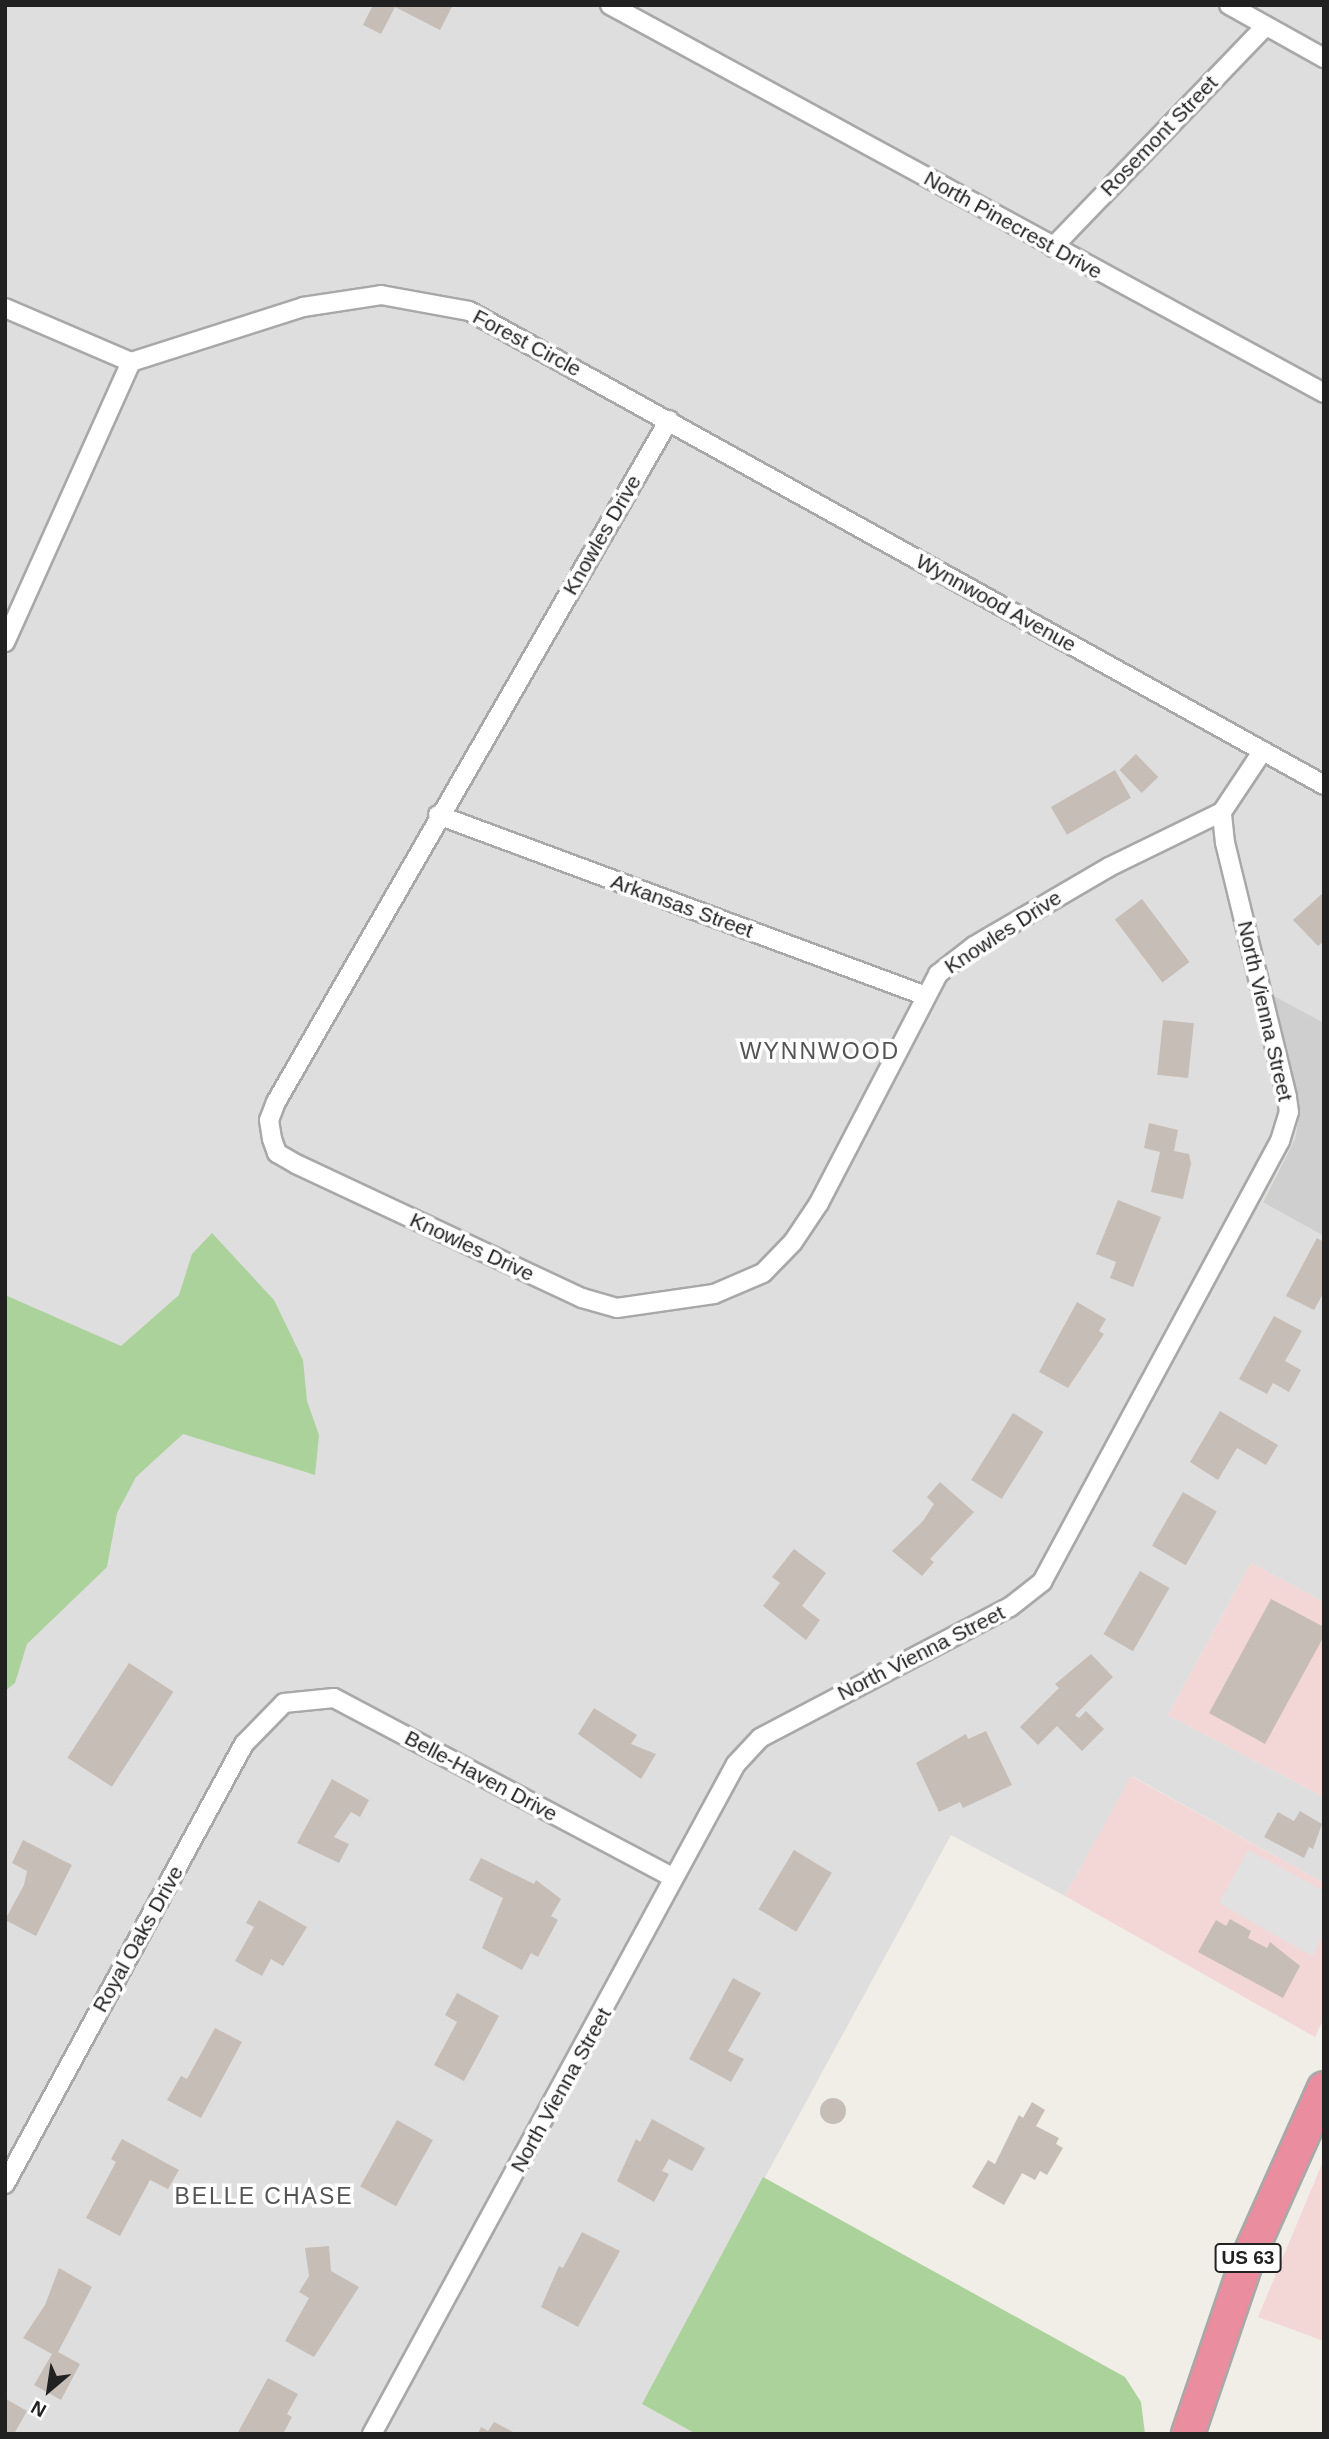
<!DOCTYPE html>
<style>
body{margin:0}
#map{position:relative;width:1329px;height:2439px;overflow:hidden;background:#f1eee7;font-family:Helvetica,sans-serif}
div>[style]{position:absolute}
[style*='--x']{left:calc(var(--x)*1px);top:calc(var(--y)*1px);width:calc(var(--w)*1px);rotate:calc(var(--a)*1deg)}
.residential>*{inset:0;background:#dfdede}
.commercial>*{inset:0;background:#f2d7d6}
.religious>*{inset:0;background:#cfcfcf}
.forest>*{inset:0;background:#abd29a}
.parking>*{inset:0;background:#e1e1e1}
.building>*{inset:0;background:#c6bdb6;transform-origin:0 0}
.round{border-radius:50%}
.roads{filter:drop-shadow(2px 0 #a8a8a8) drop-shadow(-2px 0 #a8a8a8) drop-shadow(0 2px #a8a8a8) drop-shadow(0 -2px #a8a8a8)}
.street>*{height:18px;margin:-9px;padding:0 9px;transform-origin:9px;border-radius:9px;background:#fff}
.highway>*{height:32px;margin:-16px;padding:0 16px;transform-origin:16px;border-radius:16px;background:#ea8d9f}
span{translate:-50% -50%;white-space:nowrap;text-align:center;line-height:1.15;-webkit-text-stroke:7px #fff;paint-order:stroke}
.shield-label span{padding:2px 5px;background:#fff;border:2px solid;border-radius:5px;-webkit-text-stroke-width:0}
.shield-label{font-size:19px;color:#212121;font-weight:700}
.street-label{font-size:21px;color:#212121}
.neighbourhood-label{font-size:23px;color:#545454;letter-spacing:2px}
.frame{position:absolute;inset:0;border:7px solid #212121;pointer-events:none}
.north{position:absolute;left:14px;top:2355px;width:70px;height:70px;-webkit-text-stroke:5px #fff;paint-order:stroke;rotate:209deg;font-size:19px;font-weight:700;line-height:28px;text-align:center;color:#212121}
.north::after{content:'';display:block;margin:auto;width:24px;height:32px;background:#212121;clip-path:polygon(50% 0,100% 100%,50% 72%,0 100%)}
</style>
<div id="map">
<div class="residential">
<div style="clip-path:polygon(5px 5px,1324px 5px,1324px 1023px,1273px 996px,1298px 1120px,1295px 1139px,1263px 1201px,1324px 1236px,1324px 1602px,1251px 1563px,1168px 1715px,1324px 1797px,1324px 1883px,1132px 1776px,1065px 1896px,951px 1835px,642px 2404px,696px 2434px,5px 2434px)"></div>
</div>
<div class="commercial">
<div style="clip-path:polygon(1251px 1563px,1324px 1602px,1324px 1797px,1168px 1715px)"></div>
<div style="clip-path:polygon(1131px 1776px,1324px 1883px,1324px 2018px,1315px 2037px,1065px 1896px)"></div>
<div style="clip-path:polygon(1324px 2159px,1324px 2341px,1258px 2317px)"></div>
</div>
<div class="religious">
<div style="clip-path:polygon(1272px 995px,1324px 1023px,1324px 1236px,1263px 1202px,1295px 1139px,1298px 1120px)"></div>
</div>
<div class="forest">
<div style="clip-path:polygon(212px 1233px,274px 1300px,303px 1360px,307px 1401px,319px 1435px,315px 1475px,183px 1434px,136px 1477px,117px 1513px,107px 1567px,27px 1644px,15px 1683px,5px 1691px,5px 1295px,121px 1346px,179px 1295px,192px 1254px)"></div>
<div style="clip-path:polygon(763px 2177px,1125px 2377px,1141px 2402px,1145px 2434px,696px 2434px,642px 2404px)"></div>
</div>
<div class="parking">
<div style="clip-path:polygon(1248px 1850px,1324px 1891px,1324px 1934px,1312px 1956px,1219px 1903px)"></div>
</div>
<div class="building">
<div style="clip-path:polygon(373px 5px,453px 5px,440px 30px,395px 7px,381px 34px,363px 25px)"></div>
<div style="left:1136px;top:754px;width:32px;height:23px;rotate:46deg"></div>
<div style="left:1115px;top:770px;width:32px;height:74px;rotate:60deg"></div>
<div style="clip-path:polygon(1324px 892px,1324px 941px,1318px 946px,1293px 920px)"></div>
<div style="left:1142px;top:899px;width:79px;height:34px;rotate:53deg"></div>
<div style="left:1163px;top:1020px;width:31px;height:55px;rotate:6deg"></div>
<div style="clip-path:polygon(1149px 1123px,1178px 1130px,1174px 1151px,1189px 1154px,1191px 1164px,1183px 1199px,1151px 1192px,1160px 1152px,1144px 1148px)"></div>
<div style="clip-path:polygon(1118px 1200px,1161px 1217px,1133px 1287px,1110px 1278px,1116px 1262px,1096px 1254px)"></div>
<div style="clip-path:polygon(1317px 1238px,1324px 1242px,1324px 1292px,1314px 1310px,1286px 1296px)"></div>
<div style="clip-path:polygon(1077px 1302px,1106px 1319px,1099px 1331px,1104px 1334px,1068px 1388px,1039px 1372px)"></div>
<div style="clip-path:polygon(1274px 1316px,1302px 1331px,1285px 1361px,1301px 1370px,1289px 1392px,1273px 1383px,1267px 1394px,1239px 1379px)"></div>
<div style="clip-path:polygon(1220px 1411px,1278px 1445px,1266px 1465px,1237px 1448px,1218px 1480px,1190px 1462px)"></div>
<div style="left:1013px;top:1413px;width:36px;height:79px;rotate:32deg"></div>
<div style="clip-path:polygon(940px 1482px,974px 1512px,930px 1559px,934px 1562px,922px 1576px,892px 1551px,923px 1521px,934px 1504px,927px 1497px)"></div>
<div style="left:1183px;top:1492px;width:39px;height:62px;rotate:30deg"></div>
<div style="clip-path:polygon(794px 1549px,826px 1573px,802px 1606px,820px 1620px,806px 1640px,763px 1606px,780px 1583px,772px 1577px)"></div>
<div style="left:1140px;top:1571px;width:34px;height:73px;rotate:30deg"></div>
<div style="clip-path:polygon(1271px 1599px,1324px 1627px,1324px 1636px,1265px 1744px,1209px 1713px)"></div>
<div style="clip-path:polygon(1091px 1654px,1113px 1677px,1075px 1715px,1079px 1718px,1086px 1711px,1104px 1729px,1082px 1751px,1057px 1726px,1038px 1745px,1020px 1727px,1059px 1688px,1055px 1684px)"></div>
<div style="left:129px;top:1663px;width:53px;height:113px;rotate:33deg"></div>
<div style="clip-path:polygon(594px 1708px,637px 1735px,631px 1744px,656px 1754px,641px 1779px,578px 1734px)"></div>
<div style="clip-path:polygon(986px 1731px,1012px 1785px,963px 1808px,960px 1802px,939px 1812px,916px 1763px,966px 1734px,968px 1739px)"></div>
<div style="clip-path:polygon(332px 1779px,369px 1800px,360px 1817px,351px 1812px,334px 1837px,349px 1844px,339px 1863px,297px 1843px)"></div>
<div style="clip-path:polygon(1300px 1811px,1322px 1824px,1313px 1849px,1309px 1847px,1304px 1858px,1264px 1837px,1278px 1812px,1294px 1821px)"></div>
<div style="clip-path:polygon(23px 1840px,72px 1865px,36px 1936px,5px 1920px,24px 1885px,27px 1871px,12px 1863px)"></div>
<div style="left:794px;top:1850px;width:44px;height:69px;rotate:31deg"></div>
<div style="clip-path:polygon(481px 1858px,534px 1884px,536px 1880px,561px 1899px,551px 1916px,558px 1920px,538px 1957px,531px 1953px,522px 1970px,482px 1948px,503px 1898px,469px 1880px)"></div>
<div style="clip-path:polygon(259px 1900px,307px 1927px,283px 1966px,271px 1959px,262px 1976px,235px 1961px,254px 1927px,246px 1923px)"></div>
<div style="clip-path:polygon(1230px 1919px,1251px 1931px,1248px 1938px,1267px 1948px,1270px 1942px,1300px 1966px,1283px 1998px,1198px 1952px,1216px 1920px,1226px 1926px)"></div>
<div style="clip-path:polygon(733px 1978px,761px 1993px,728px 2051px,744px 2059px,731px 2082px,689px 2059px)"></div>
<div style="clip-path:polygon(457px 1993px,499px 2016px,464px 2081px,434px 2065px,457px 2022px,445px 2015px)"></div>
<div style="clip-path:polygon(215px 2028px,242px 2042px,201px 2118px,167px 2100px,181px 2076px,187px 2079px)"></div>
<div class="round" style="left:820px;top:2098px;width:26px;height:26px"></div>
<div style="clip-path:polygon(1032px 2102px,1045px 2110px,1036px 2126px,1059px 2138px,1056px 2144px,1063px 2148px,1047px 2175px,1040px 2171px,1035px 2180px,1022px 2173px,1004px 2205px,972px 2187px,988px 2160px,995px 2164px,1019px 2115px,1023px 2118px)"></div>
<div style="clip-path:polygon(652px 2119px,705px 2148px,692px 2171px,669px 2159px,662px 2171px,669px 2174px,654px 2202px,617px 2181px,636px 2139px,640px 2142px)"></div>
<div style="left:397px;top:2120px;width:41px;height:76px;rotate:29deg"></div>
<div style="clip-path:polygon(122px 2139px,179px 2170px,168px 2189px,150px 2180px,120px 2236px,86px 2218px,116px 2162px,111px 2159px)"></div>
<div style="clip-path:polygon(582px 2232px,620px 2251px,578px 2327px,541px 2307px,559px 2266px,563px 2268px)"></div>
<div style="clip-path:polygon(329px 2246px,331px 2271px,359px 2287px,314px 2357px,285px 2341px,309px 2298px,299px 2292px,309px 2276px,305px 2248px)"></div>
<div style="clip-path:polygon(59px 2268px,92px 2287px,58px 2352px,80px 2364px,61px 2400px,34px 2385px,52px 2354px,23px 2338px,45px 2305px)"></div>
<div style="clip-path:polygon(268px 2378px,298px 2394px,287px 2414px,292px 2417px,283px 2434px,237px 2434px)"></div>
<div style="clip-path:polygon(6px 2399px,27px 2411px,14px 2434px,5px 2434px)"></div>
<div style="clip-path:polygon(494px 2422px,517px 2434px,478px 2434px,481px 2427px,488px 2431px)"></div>
</div>
<div class="roads">
<div class="street">
<div style="--x:610;--y:5;--w:813;--a:28.52"></div>
<div style="--x:1229;--y:5;--w:109;--a:29.2"></div>
<div style="--x:1053;--y:247;--w:307;--a:-46.1"></div>
<div style="--x:5;--y:308;--w:137;--a:23.2"></div>
<div style="--x:131;--y:362;--w:307;--a:114.2"></div>
<div style="--x:131;--y:362;--w:181;--a:-17.7"></div>
<div style="--x:303;--y:307;--w:79;--a:-8.7"></div>
<div style="--x:381;--y:295;--w:89;--a:10.3"></div>
<div style="--x:469;--y:311;--w:978;--a:29"></div>
<div style="--x:669;--y:420;--w:787;--a:119.95"></div>
<div style="--x:276;--y:1102;--w:19;--a:111"></div>
<div style="--x:269;--y:1120;--w:19;--a:81"></div>
<div style="--x:272;--y:1139;--w:15;--a:70"></div>
<div style="--x:277;--y:1153;--w:22;--a:30"></div>
<div style="--x:296;--y:1164;--w:316;--a:25.1"></div>
<div style="--x:582;--y:1298;--w:36;--a:16"></div>
<div style="--x:617;--y:1308;--w:98;--a:-8.2"></div>
<div style="--x:714;--y:1294;--w:53;--a:-23.2"></div>
<div style="--x:763;--y:1273;--w:43;--a:-45.9"></div>
<div style="--x:793;--y:1242;--w:47;--a:-56.3"></div>
<div style="--x:819;--y:1203;--w:258;--a:-62.5"></div>
<div style="--x:938;--y:974;--w:46;--a:-37.9"></div>
<div style="--x:974;--y:946;--w:156;--a:-30.3"></div>
<div style="--x:1109;--y:867;--w:126;--a:-26"></div>
<div style="--x:1222;--y:812;--w:72;--a:-56.3"></div>
<div style="--x:438;--y:815;--w:520;--a:20.35"></div>
<div style="--x:5;--y:2184;--w:501;--a:-61.49"></div>
<div style="--x:244;--y:1744;--w:57;--a:-45.7"></div>
<div style="--x:284;--y:1703;--w:50;--a:-5.7"></div>
<div style="--x:334;--y:1698;--w:382;--a:27.9"></div>
<div style="--x:372;--y:2434;--w:762;--a:-61.49"></div>
<div style="--x:736;--y:1764;--w:35;--a:-47"></div>
<div style="--x:760;--y:1738;--w:282;--a:-27.7"></div>
<div style="--x:1010;--y:1607;--w:41;--a:-38"></div>
<div style="--x:1042;--y:1582;--w:501;--a:-61.65"></div>
<div style="--x:1280;--y:1141;--w:30;--a:-73"></div>
<div style="--x:1289;--y:1112;--w:15;--a:-98"></div>
<div style="--x:1287;--y:1097;--w:261;--a:-103.7"></div>
<div style="--x:1225;--y:843;--w:31;--a:-96"></div>
</div>
<div class="highway">
<div style="--x:1188;--y:2434;--w:186;--a:-71.2"></div>
<div style="--x:1248;--y:2258;--w:186;--a:-65.9"></div>
</div>
</div>
<div class="shield-label">
<span style="left:1248px;top:2258px">US 63</span>
</div>
<div class="street-label">
<span style="left:1159px;top:136px;rotate:-46deg">Rosemont Street</span>
<span style="left:1013px;top:225px;rotate:29deg">North Pinecrest Drive</span>
<span style="left:527px;top:343px;rotate:28deg">Forest Circle</span>
<span style="left:602px;top:535px;rotate:-60deg">Knowles Drive</span>
<span style="left:996px;top:603px;rotate:29deg">Wynnwood Avenue</span>
<span style="left:682px;top:906px;rotate:20deg">Arkansas Street</span>
<span style="left:1003px;top:932px;rotate:-33deg">Knowles Drive</span>
<span style="left:1265px;top:1011px;rotate:77deg">North Vienna Street</span>
<span style="left:472px;top:1247px;rotate:25deg">Knowles Drive</span>
<span style="left:921px;top:1653px;rotate:-27deg">North Vienna Street</span>
<span style="left:481px;top:1776px;rotate:28deg">Belle-Haven Drive</span>
<span style="left:138px;top:1939px;rotate:-61deg">Royal Oaks Drive</span>
<span style="left:561px;top:2090px;rotate:-61deg">North Vienna Street</span>
</div>
<div class="neighbourhood-label">
<span style="left:820px;top:1051px">WYNNWOOD</span>
<span style="left:264px;top:2196px">BELLE CHASE</span>
</div>
<div class="frame"></div>
<div class="north">N</div>
</div>
